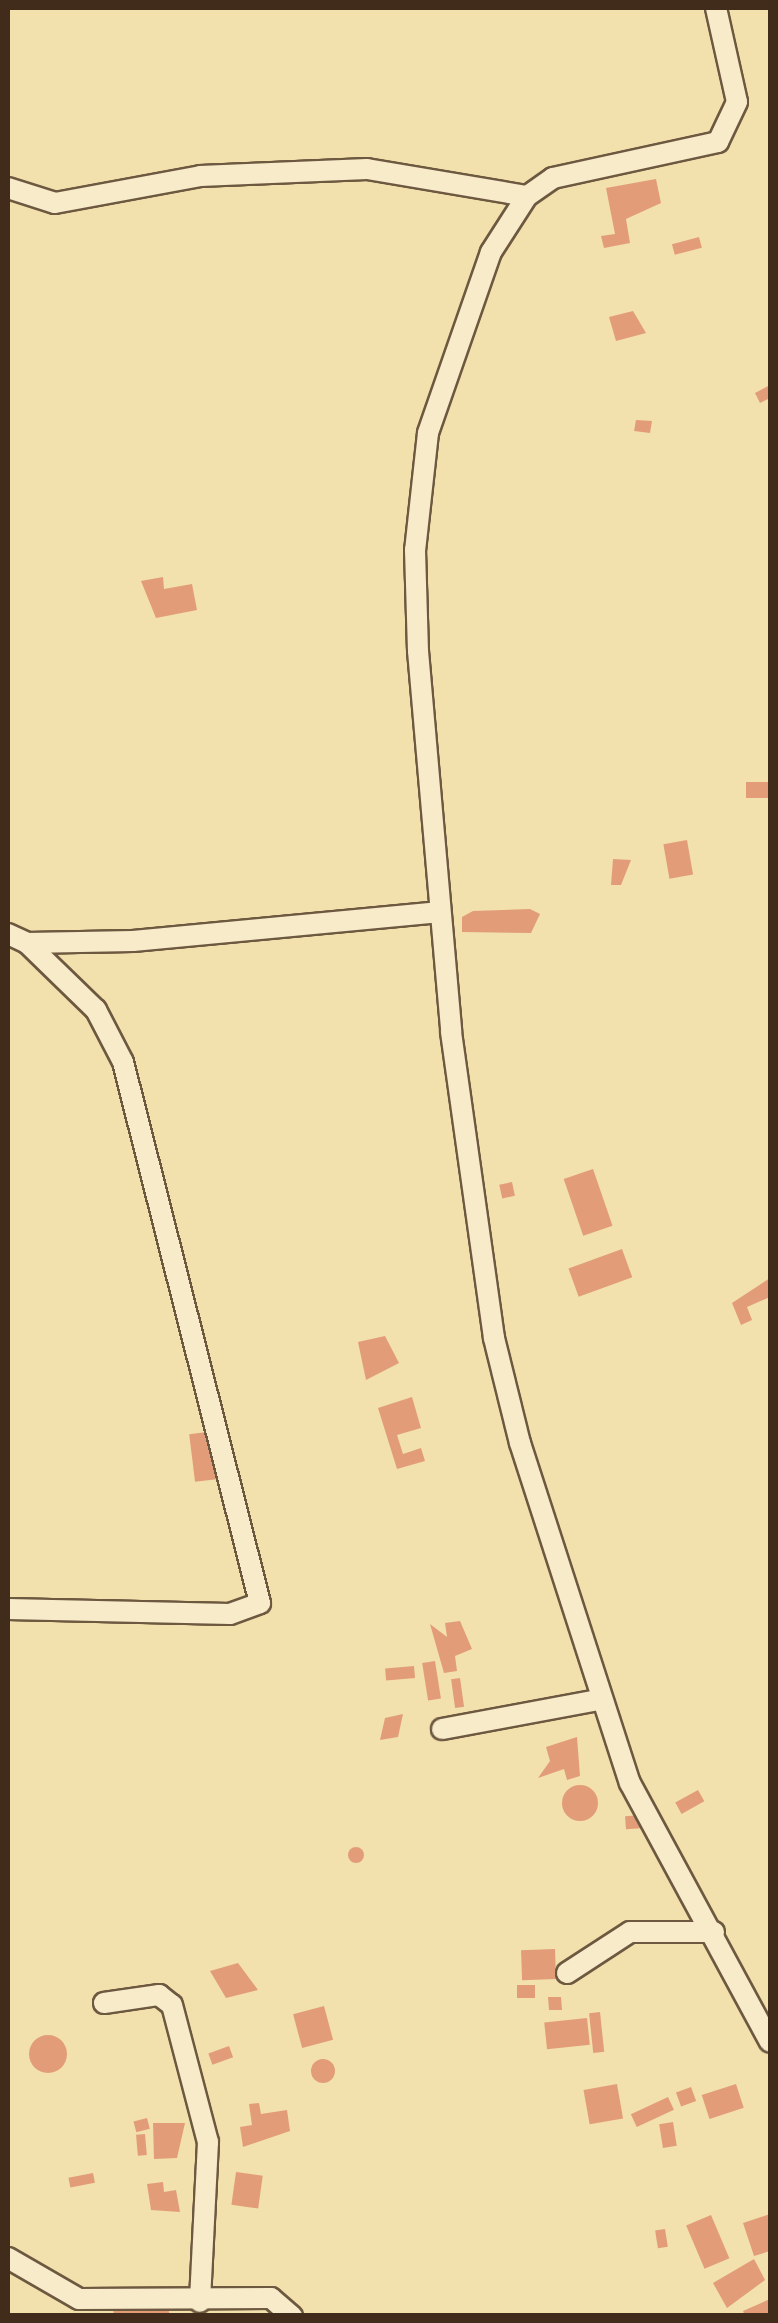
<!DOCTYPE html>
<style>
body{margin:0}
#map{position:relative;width:778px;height:2323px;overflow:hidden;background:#f2e0ad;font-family:"Sorts Mill Goudy",serif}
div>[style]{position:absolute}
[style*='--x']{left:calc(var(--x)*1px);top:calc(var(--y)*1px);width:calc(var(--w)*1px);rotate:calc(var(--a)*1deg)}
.building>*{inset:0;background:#e29d78;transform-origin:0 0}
.round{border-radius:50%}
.roads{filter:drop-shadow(2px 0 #6d5840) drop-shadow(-2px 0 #6d5840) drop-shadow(0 2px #6d5840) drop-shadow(0 -2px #6d5840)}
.minor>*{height:20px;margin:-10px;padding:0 10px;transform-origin:10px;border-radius:10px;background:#f7ebca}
span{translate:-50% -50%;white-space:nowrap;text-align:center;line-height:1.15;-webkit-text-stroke:8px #f7ebca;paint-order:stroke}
.frame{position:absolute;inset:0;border:10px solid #412b1b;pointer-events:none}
</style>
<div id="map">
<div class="building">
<div style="clip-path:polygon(656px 179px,661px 203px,626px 219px,630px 243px,604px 248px,601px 236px,615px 234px,606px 188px)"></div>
<div style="left:699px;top:237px;width:11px;height:28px;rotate:75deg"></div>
<div style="clip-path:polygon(633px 311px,646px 333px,616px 341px,609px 317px)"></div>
<div style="clip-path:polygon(770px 385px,770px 398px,760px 403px,755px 393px)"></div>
<div style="clip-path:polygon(636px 420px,652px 421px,650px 433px,634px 431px)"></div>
<div style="clip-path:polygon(163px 577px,164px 589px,192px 584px,197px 610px,156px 618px,141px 581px)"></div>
<div style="left:770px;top:782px;width:16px;height:24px;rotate:90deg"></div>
<div style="left:687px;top:840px;width:35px;height:24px;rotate:80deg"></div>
<div style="clip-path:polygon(613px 859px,631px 860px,621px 885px,611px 885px)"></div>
<div style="clip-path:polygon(530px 909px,540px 914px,531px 933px,462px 932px,462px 917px,473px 911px)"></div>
<div style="left:593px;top:1169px;width:60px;height:31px;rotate:71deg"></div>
<div style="left:512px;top:1182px;width:14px;height:13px;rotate:78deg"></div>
<div style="left:622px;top:1249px;width:30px;height:57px;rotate:70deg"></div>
<div style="clip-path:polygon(770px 1278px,770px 1297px,747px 1307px,752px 1320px,741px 1325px,732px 1303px)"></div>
<div style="clip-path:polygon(385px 1336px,399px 1363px,366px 1380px,358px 1342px)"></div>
<div style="clip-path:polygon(412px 1397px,421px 1428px,397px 1435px,403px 1454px,421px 1448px,425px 1461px,397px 1469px,378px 1408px)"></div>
<div style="left:215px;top:1431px;width:48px;height:26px;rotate:83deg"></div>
<div style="clip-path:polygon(460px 1621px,472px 1649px,455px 1656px,457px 1671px,444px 1673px,430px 1624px,447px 1637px,445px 1623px)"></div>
<div style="left:435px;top:1661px;width:38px;height:13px;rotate:81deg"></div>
<div style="left:414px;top:1666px;width:12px;height:29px;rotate:85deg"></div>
<div style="left:460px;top:1678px;width:29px;height:9px;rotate:82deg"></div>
<div style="clip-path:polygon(403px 1714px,398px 1737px,380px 1740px,385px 1718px)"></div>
<div style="clip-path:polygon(577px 1737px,580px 1776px,567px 1780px,564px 1769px,538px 1778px,550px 1761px,546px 1747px)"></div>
<div class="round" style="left:562px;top:1785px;width:36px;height:36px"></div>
<div style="left:698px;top:1790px;width:13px;height:26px;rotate:61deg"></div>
<div style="left:643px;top:1815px;width:13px;height:18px;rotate:86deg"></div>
<div class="round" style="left:348px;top:1847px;width:16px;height:16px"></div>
<div style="left:555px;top:1949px;width:30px;height:34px;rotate:88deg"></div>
<div style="clip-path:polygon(238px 1963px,258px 1990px,226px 1998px,210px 1971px)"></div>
<div style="left:535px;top:1985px;width:13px;height:18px;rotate:90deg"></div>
<div style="clip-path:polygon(548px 1997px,561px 1997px,562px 2010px,549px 2010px)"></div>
<div style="left:324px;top:2006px;width:35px;height:32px;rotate:75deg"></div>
<div style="left:600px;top:2012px;width:40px;height:11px;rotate:84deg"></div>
<div style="left:587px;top:2018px;width:27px;height:43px;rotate:84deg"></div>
<div class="round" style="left:29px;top:2035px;width:38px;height:38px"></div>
<div style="left:229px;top:2046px;width:12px;height:22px;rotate:70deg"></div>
<div class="round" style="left:311px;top:2059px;width:24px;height:24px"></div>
<div style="left:617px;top:2084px;width:35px;height:34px;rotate:80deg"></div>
<div style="left:736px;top:2084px;width:25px;height:36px;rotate:72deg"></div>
<div style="left:691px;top:2087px;width:15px;height:16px;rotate:70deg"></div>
<div style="left:668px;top:2097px;width:14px;height:41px;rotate:65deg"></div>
<div style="clip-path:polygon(259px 2103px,261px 2114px,287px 2110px,290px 2131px,243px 2147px,240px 2127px,252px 2125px,249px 2104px)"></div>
<div style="left:147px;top:2118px;width:11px;height:14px;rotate:75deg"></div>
<div style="left:673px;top:2122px;width:24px;height:14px;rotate:81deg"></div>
<div style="clip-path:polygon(153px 2123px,185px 2123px,177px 2158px,154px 2159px)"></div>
<div style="left:145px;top:2134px;width:21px;height:9px;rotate:85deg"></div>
<div style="left:236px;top:2172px;width:27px;height:33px;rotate:8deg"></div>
<div style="left:93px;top:2173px;width:10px;height:25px;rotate:79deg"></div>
<div style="clip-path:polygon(163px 2182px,164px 2192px,176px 2190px,180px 2212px,151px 2210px,147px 2184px)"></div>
<div style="clip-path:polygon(770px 2214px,770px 2251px,754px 2256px,743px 2223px)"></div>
<div style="left:711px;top:2215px;width:47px;height:27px;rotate:67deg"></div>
<div style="left:665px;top:2229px;width:18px;height:10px;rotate:81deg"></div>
<div style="clip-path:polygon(754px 2259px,765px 2280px,727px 2308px,713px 2283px)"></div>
<div style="clip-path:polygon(770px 2299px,770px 2316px,745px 2316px,743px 2311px)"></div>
<div style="clip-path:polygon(150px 2303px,167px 2304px,170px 2316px,114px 2316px,113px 2308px)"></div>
</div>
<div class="roads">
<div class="minor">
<div style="--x:716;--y:8;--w:96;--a:77.4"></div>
<div style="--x:737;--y:102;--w:44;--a:115.4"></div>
<div style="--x:718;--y:142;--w:169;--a:167.7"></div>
<div style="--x:553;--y:178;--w:32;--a:145"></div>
<div style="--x:527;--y:196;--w:67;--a:122.7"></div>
<div style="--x:491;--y:252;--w:192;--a:109.2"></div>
<div style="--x:428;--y:433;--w:118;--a:96.3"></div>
<div style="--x:415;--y:550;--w:101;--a:88.3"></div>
<div style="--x:418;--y:651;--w:382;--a:85"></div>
<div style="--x:451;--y:1032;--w:309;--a:82"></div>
<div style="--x:494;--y:1338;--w:108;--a:76.1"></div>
<div style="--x:520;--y:1443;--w:357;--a:72.1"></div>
<div style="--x:630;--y:1783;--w:294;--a:61.6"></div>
<div style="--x:8;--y:188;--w:49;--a:17.7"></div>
<div style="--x:55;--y:203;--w:147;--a:-10.5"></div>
<div style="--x:200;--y:176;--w:167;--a:-2.4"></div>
<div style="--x:367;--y:169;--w:162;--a:9.6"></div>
<div style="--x:8;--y:934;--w:21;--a:25"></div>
<div style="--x:27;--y:943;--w:106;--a:-1.1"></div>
<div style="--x:133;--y:941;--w:306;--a:-5.4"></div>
<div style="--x:8;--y:1609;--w:222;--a:1.3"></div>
<div style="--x:230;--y:1614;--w:32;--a:-20"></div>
<div style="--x:260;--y:1603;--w:558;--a:-104.21"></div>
<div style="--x:123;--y:1062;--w:59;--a:-117.4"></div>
<div style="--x:96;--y:1010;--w:96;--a:-135.8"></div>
<div style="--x:442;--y:1729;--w:159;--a:-10.5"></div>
<div style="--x:567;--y:1973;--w:75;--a:-33.1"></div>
<div style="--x:630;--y:1932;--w:84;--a:0"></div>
<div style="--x:104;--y:2003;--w:56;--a:-8.3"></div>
<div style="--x:159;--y:1995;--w:16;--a:38"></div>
<div style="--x:172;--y:2005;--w:142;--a:75.3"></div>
<div style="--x:208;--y:2142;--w:160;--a:92.9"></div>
<div style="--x:8;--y:2258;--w:82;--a:30"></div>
<div style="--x:79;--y:2299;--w:192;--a:-0.3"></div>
<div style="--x:271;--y:2298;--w:28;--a:41"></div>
</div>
</div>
<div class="frame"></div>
</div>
